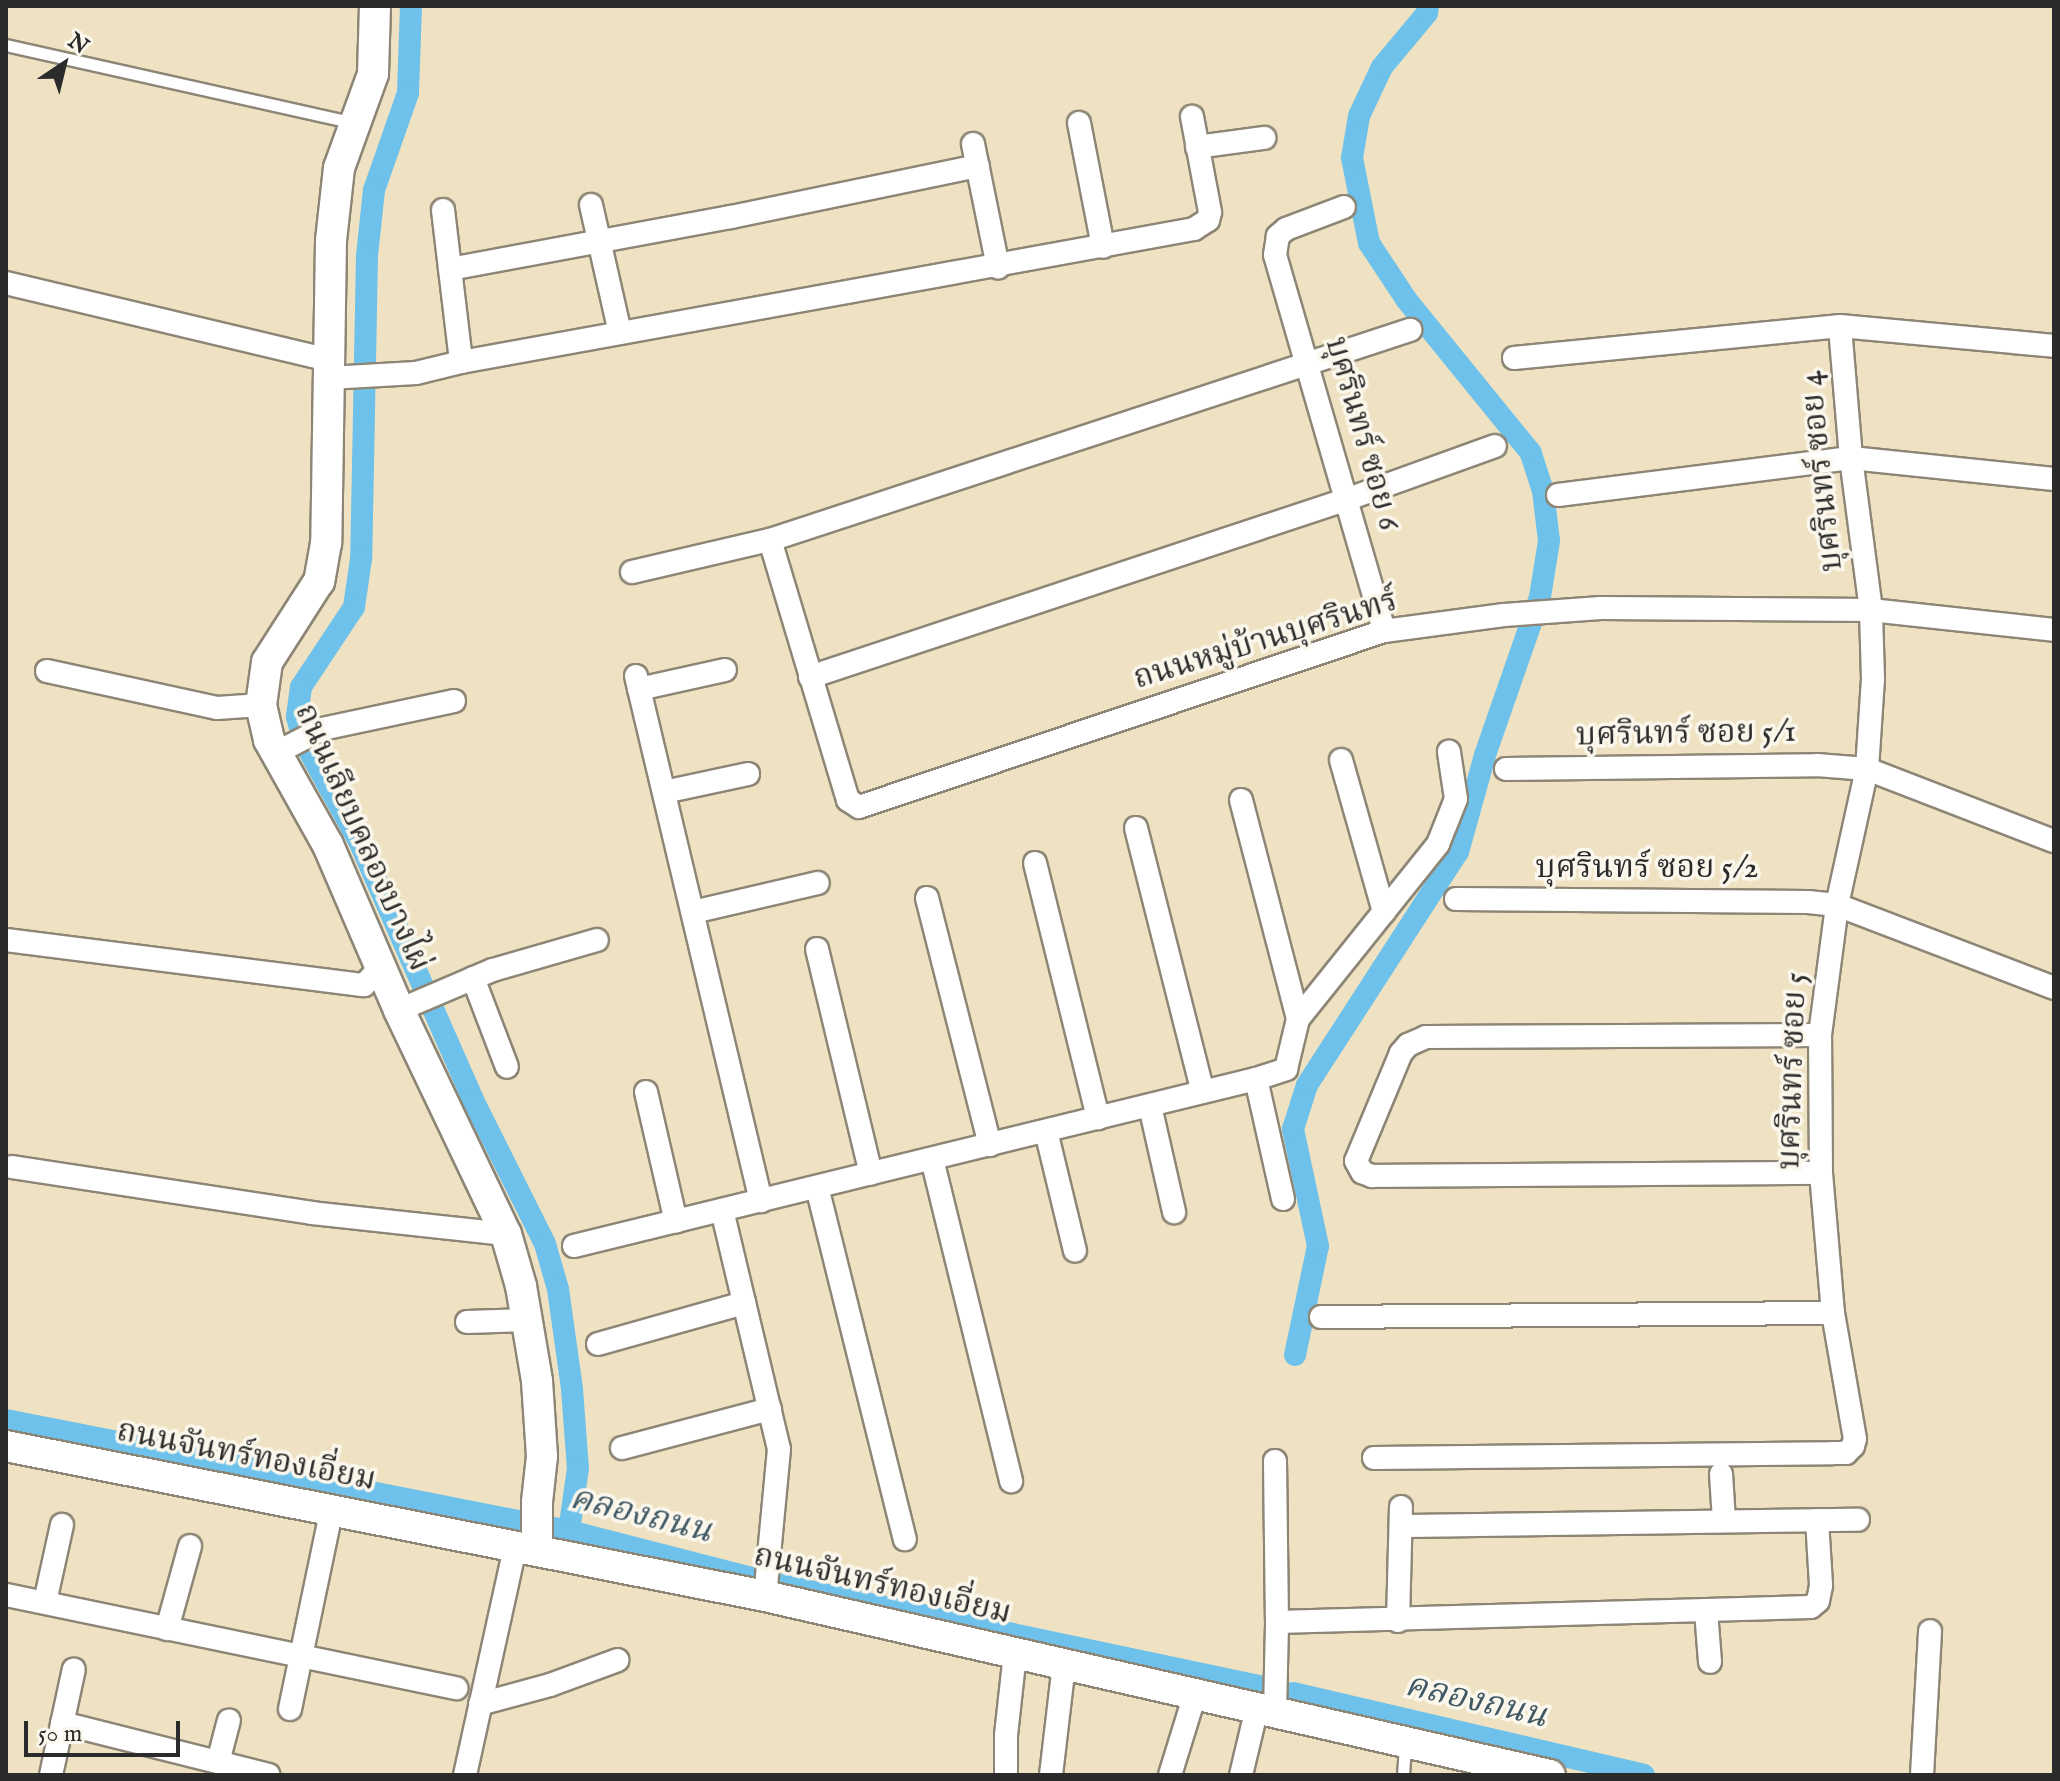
<!DOCTYPE html>
<meta charset="utf-8">
<style>
body{margin:0}
#map{position:relative;width:2060px;height:1781px;overflow:hidden;background:#efe2c2;font-family:"IM FELL English","Noto Serif Thai",serif}
div>[style]{position:absolute}
[style*='--x']{left:calc(var(--x)*1px);top:calc(var(--y)*1px);width:calc(var(--w)*1px);rotate:calc(var(--a)*1deg)}
.canal>*{height:22px;margin:-11px;padding:0 11px;transform-origin:11px;border-radius:11px;background:#6ec1ea}
.roads{filter:drop-shadow(2px 0 #8d8676) drop-shadow(-2px 0 #8d8676) drop-shadow(0 2px #8d8676) drop-shadow(0 -2px #8d8676)}
.lane>*{height:11px;margin:-5.5px;padding:0 5.5px;transform-origin:5.5px;border-radius:5.5px;background:#fff}
.street>*{height:22px;margin:-11px;padding:0 11px;transform-origin:11px;border-radius:11px;background:#fff}
.secondary>*{height:30px;margin:-15px;padding:0 15px;transform-origin:15px;border-radius:15px;background:#fff}
span{translate:-50% -50%;white-space:nowrap;text-align:center;line-height:1.15;-webkit-text-stroke:7px #fbf7ec;paint-order:stroke}
.street-label{font-size:32px;color:#2b2b2b}
.water-label{font-size:34px;color:#3f5864;font-style:italic}
.frame{position:absolute;inset:0;border:8px solid #2b2b2b;pointer-events:none}
.north{position:absolute;left:24px;top:24px;width:80px;height:80px;-webkit-text-stroke:6px #fbf7ec;paint-order:stroke;rotate:35deg;font-size:22px;font-weight:700;line-height:32px;text-align:center;color:#2b2b2b}
.north::after{content:'';display:block;margin:auto;width:28px;height:36px;background:#2b2b2b;clip-path:polygon(50% 0,100% 100%,50% 72%,0 100%)}
.scale{position:absolute;left:24px;top:1721px;width:156px;height:36px;box-sizing:border-box;border:4px solid #2b2b2b;border-top:0;padding-left:10px;font-size:24px;line-height:28px;white-space:nowrap;color:#2b2b2b;-webkit-text-stroke:6px #fbf7ec;paint-order:stroke}
</style>
<div id="map">
<div class="canal">
<div style="--x:411;--y:6;--w:87;--a:92"></div>
<div style="--x:408;--y:93;--w:103;--a:109.3"></div>
<div style="--x:374;--y:190;--w:66;--a:96.1"></div>
<div style="--x:367;--y:256;--w:303;--a:91.1"></div>
<div style="--x:361;--y:559;--w:49;--a:98.3"></div>
<div style="--x:354;--y:607;--w:96;--a:123.5"></div>
<div style="--x:301;--y:687;--w:30;--a:98"></div>
<div style="--x:297;--y:717;--w:24;--a:75"></div>
<div style="--x:303;--y:740;--w:115;--a:61"></div>
<div style="--x:359;--y:841;--w:283;--a:66.2"></div>
<div style="--x:473;--y:1100;--w:161;--a:63.4"></div>
<div style="--x:545;--y:1244;--w:47;--a:73.9"></div>
<div style="--x:558;--y:1289;--w:101;--a:82"></div>
<div style="--x:572;--y:1389;--w:79;--a:85.7"></div>
<div style="--x:578;--y:1468;--w:64;--a:98.1"></div>
<div style="--x:1295;--y:1355;--w:111;--a:-78.1"></div>
<div style="--x:1318;--y:1246;--w:120;--a:-102.1"></div>
<div style="--x:1293;--y:1129;--w:46;--a:-72.3"></div>
<div style="--x:1307;--y:1085;--w:278;--a:-57.1"></div>
<div style="--x:1458;--y:852;--w:101;--a:-74.4"></div>
<div style="--x:1485;--y:755;--w:167;--a:-70.8"></div>
<div style="--x:1540;--y:597;--w:57;--a:-80.9"></div>
<div style="--x:1549;--y:541;--w:50;--a:-96.8"></div>
<div style="--x:1543;--y:491;--w:40;--a:-108"></div>
<div style="--x:1531;--y:453;--w:198;--a:-129.1"></div>
<div style="--x:1406;--y:299;--w:67;--a:-123.5"></div>
<div style="--x:1369;--y:243;--w:87;--a:-101.3"></div>
<div style="--x:1352;--y:158;--w:43;--a:-80.5"></div>
<div style="--x:1359;--y:116;--w:54;--a:-64.9"></div>
<div style="--x:1382;--y:67;--w:70;--a:-50.2"></div>
<div style="--x:1427;--y:13;--w:7;--a:-82"></div>
<div style="--x:6;--y:1420;--w:574;--a:11.15"></div>
<div style="--x:569;--y:1531;--w:204;--a:14.4"></div>
<div style="--x:767;--y:1582;--w:503;--a:11.94"></div>
<div style="--x:1293;--y:1693;--w:360;--a:13.1"></div>
</div>
<div class="roads">
<div class="lane">
<div style="--x:6;--y:45;--w:357;--a:12.6"></div>
<div style="--x:1403;--y:1775;--w:31;--a:-86"></div>
</div>
<div class="street">
<div style="--x:1079;--y:123;--w:126;--a:79"></div>
<div style="--x:973;--y:144;--w:126;--a:78.5"></div>
<div style="--x:1197;--y:147;--w:68;--a:-7.7"></div>
<div style="--x:591;--y:205;--w:131;--a:77.2"></div>
<div style="--x:1344;--y:207;--w:62;--a:159.2"></div>
<div style="--x:1286;--y:229;--w:11;--a:139"></div>
<div style="--x:1278;--y:236;--w:19;--a:99"></div>
<div style="--x:1275;--y:255;--w:391;--a:73.8"></div>
<div style="--x:443;--y:210;--w:153;--a:83.2"></div>
<div style="--x:450;--y:269;--w:286;--a:-10.5"></div>
<div style="--x:731;--y:217;--w:252;--a:-11.7"></div>
<div style="--x:6;--y:283;--w:332;--a:13.4"></div>
<div style="--x:1514;--y:358;--w:328;--a:-5.6"></div>
<div style="--x:1840;--y:326;--w:215;--a:5.3"></div>
<div style="--x:329;--y:378;--w:87;--a:-3.3"></div>
<div style="--x:416;--y:373;--w:46;--a:-13.7"></div>
<div style="--x:461;--y:362;--w:745;--a:-10.28"></div>
<div style="--x:1194;--y:229;--w:17;--a:-33"></div>
<div style="--x:1208;--y:220;--w:8;--a:-76"></div>
<div style="--x:1210;--y:212;--w:97;--a:-100.7"></div>
<div style="--x:1558;--y:495;--w:295;--a:-7.2"></div>
<div style="--x:1851;--y:458;--w:204;--a:5.9"></div>
<div style="--x:770;--y:540;--w:271;--a:73.3"></div>
<div style="--x:848;--y:800;--w:13;--a:32"></div>
<div style="--x:859;--y:807;--w:554;--a:-18.53"></div>
<div style="--x:1384;--y:631;--w:121;--a:-7.6"></div>
<div style="--x:1504;--y:615;--w:97;--a:-4.1"></div>
<div style="--x:1601;--y:608;--w:270;--a:0.4"></div>
<div style="--x:1871;--y:610;--w:184;--a:6.2"></div>
<div style="--x:632;--y:572;--w:142;--a:-13.1"></div>
<div style="--x:770;--y:540;--w:674;--a:-18.17"></div>
<div style="--x:47;--y:671;--w:174;--a:12.3"></div>
<div style="--x:217;--y:708;--w:44;--a:-3.9"></div>
<div style="--x:636;--y:676;--w:540;--a:76.61"></div>
<div style="--x:810;--y:677;--w:567;--a:-18.31"></div>
<div style="--x:1348;--y:499;--w:156;--a:-19.8"></div>
<div style="--x:639;--y:689;--w:88;--a:-12.5"></div>
<div style="--x:276;--y:753;--w:52;--a:-27.6"></div>
<div style="--x:322;--y:729;--w:135;--a:-12"></div>
<div style="--x:1341;--y:760;--w:158;--a:74.2"></div>
<div style="--x:1506;--y:769;--w:311;--a:-0.7"></div>
<div style="--x:1817;--y:765;--w:50;--a:4.6"></div>
<div style="--x:1867;--y:769;--w:200;--a:21.1"></div>
<div style="--x:664;--y:792;--w:86;--a:-12.1"></div>
<div style="--x:1241;--y:800;--w:226;--a:75.4"></div>
<div style="--x:1136;--y:828;--w:272;--a:75.8"></div>
<div style="--x:1035;--y:863;--w:263;--a:76.1"></div>
<div style="--x:927;--y:898;--w:255;--a:75.7"></div>
<div style="--x:1456;--y:899;--w:352;--a:0.5"></div>
<div style="--x:1808;--y:902;--w:29;--a:6"></div>
<div style="--x:1837;--y:905;--w:232;--a:20.9"></div>
<div style="--x:693;--y:912;--w:128;--a:-13.1"></div>
<div style="--x:6;--y:940;--w:361;--a:7.2"></div>
<div style="--x:364;--y:985;--w:25;--a:-47"></div>
<div style="--x:817;--y:949;--w:231;--a:76.5"></div>
<div style="--x:473;--y:978;--w:95;--a:69.1"></div>
<div style="--x:399;--y:1010;--w:102;--a:-23.1"></div>
<div style="--x:493;--y:970;--w:108;--a:-16.1"></div>
<div style="--x:1820;--y:1035;--w:394;--a:179.7"></div>
<div style="--x:1426;--y:1037;--w:20;--a:156"></div>
<div style="--x:1408;--y:1045;--w:11;--a:131"></div>
<div style="--x:1401;--y:1053;--w:117;--a:112.6"></div>
<div style="--x:1356;--y:1161;--w:13;--a:61"></div>
<div style="--x:1362;--y:1172;--w:11;--a:22"></div>
<div style="--x:1372;--y:1176;--w:449;--a:-0.4"></div>
<div style="--x:1256;--y:1079;--w:32;--a:-18"></div>
<div style="--x:1286;--y:1069;--w:51;--a:-76.5"></div>
<div style="--x:1298;--y:1019;--w:224;--a:-51.3"></div>
<div style="--x:1438;--y:844;--w:48;--a:-68.2"></div>
<div style="--x:1456;--y:799;--w:48;--a:-98.5"></div>
<div style="--x:646;--y:1092;--w:133;--a:77"></div>
<div style="--x:1150;--y:1106;--w:109;--a:77.2"></div>
<div style="--x:1046;--y:1131;--w:123;--a:76.4"></div>
<div style="--x:932;--y:1159;--w:332;--a:76.2"></div>
<div style="--x:12;--y:1167;--w:304;--a:8.7"></div>
<div style="--x:312;--y:1213;--w:195;--a:6.2"></div>
<div style="--x:817;--y:1187;--w:363;--a:76"></div>
<div style="--x:722;--y:1210;--w:246;--a:76.6"></div>
<div style="--x:779;--y:1449;--w:148;--a:95.4"></div>
<div style="--x:574;--y:1246;--w:702;--a:-13.76"></div>
<div style="--x:1256;--y:1079;--w:123;--a:77.3"></div>
<div style="--x:1321;--y:1317;--w:512;--a:-0.45"></div>
<div style="--x:467;--y:1322;--w:61;--a:-1.9"></div>
<div style="--x:598;--y:1344;--w:152;--a:-15.7"></div>
<div style="--x:622;--y:1448;--w:153;--a:-14.8"></div>
<div style="--x:1374;--y:1458;--w:459;--a:-0.6"></div>
<div style="--x:1833;--y:1453;--w:13;--a:0"></div>
<div style="--x:1846;--y:1453;--w:10;--a:-45"></div>
<div style="--x:1853;--y:1446;--w:7;--a:-74"></div>
<div style="--x:1855;--y:1439;--w:128;--a:-99.9"></div>
<div style="--x:1833;--y:1313;--w:141;--a:-94.9"></div>
<div style="--x:1821;--y:1173;--w:138;--a:-90.4"></div>
<div style="--x:1820;--y:1035;--w:131;--a:-82.5"></div>
<div style="--x:1837;--y:905;--w:139;--a:-77.6"></div>
<div style="--x:1867;--y:769;--w:90;--a:-86.2"></div>
<div style="--x:1873;--y:679;--w:69;--a:-91.7"></div>
<div style="--x:1871;--y:610;--w:153;--a:-97.5"></div>
<div style="--x:1851;--y:458;--w:132;--a:-94.8"></div>
<div style="--x:1275;--y:1461;--w:161;--a:89.3"></div>
<div style="--x:1721;--y:1474;--w:47;--a:86.3"></div>
<div style="--x:1401;--y:1526;--w:457;--a:-0.8"></div>
<div style="--x:6;--y:1595;--w:460;--a:11.7"></div>
<div style="--x:45;--y:1602;--w:79;--a:-77.6"></div>
<div style="--x:1706;--y:1611;--w:51;--a:85.5"></div>
<div style="--x:1398;--y:1621;--w:114;--a:-88.5"></div>
<div style="--x:167;--y:1629;--w:86;--a:-74.5"></div>
<div style="--x:480;--y:1704;--w:73;--a:-15.2"></div>
<div style="--x:550;--y:1685;--w:72;--a:-20.2"></div>
<div style="--x:290;--y:1709;--w:200;--a:-78.2"></div>
<div style="--x:1275;--y:1712;--w:90;--a:-88.7"></div>
<div style="--x:1277;--y:1622;--w:534;--a:-1.61"></div>
<div style="--x:1811;--y:1607;--w:9;--a:-41"></div>
<div style="--x:1818;--y:1601;--w:16;--a:-79"></div>
<div style="--x:1821;--y:1585;--w:65;--a:-93.5"></div>
<div style="--x:62;--y:1723;--w:213;--a:14.1"></div>
<div style="--x:218;--y:1762;--w:43;--a:-75.3"></div>
<div style="--x:51;--y:1775;--w:108;--a:-77.8"></div>
<div style="--x:465;--y:1775;--w:237;--a:-77.6"></div>
<div style="--x:1006;--y:1775;--w:40;--a:-90"></div>
<div style="--x:1006;--y:1735;--w:82;--a:-83.7"></div>
<div style="--x:1051;--y:1775;--w:112;--a:-83.3"></div>
<div style="--x:1170;--y:1775;--w:85;--a:-72.8"></div>
<div style="--x:1241;--y:1775;--w:69;--a:-76.6"></div>
<div style="--x:1922;--y:1775;--w:144;--a:-86.8"></div>
</div>
<div class="secondary">
<div style="--x:375;--y:6;--w:68;--a:91.7"></div>
<div style="--x:373;--y:74;--w:100;--a:109.9"></div>
<div style="--x:339;--y:168;--w:73;--a:96.3"></div>
<div style="--x:331;--y:241;--w:302;--a:90.9"></div>
<div style="--x:326;--y:543;--w:39;--a:100"></div>
<div style="--x:319;--y:581;--w:96;--a:122.7"></div>
<div style="--x:267;--y:662;--w:43;--a:97.9"></div>
<div style="--x:261;--y:705;--w:36;--a:77"></div>
<div style="--x:269;--y:740;--w:120;--a:60.7"></div>
<div style="--x:328;--y:845;--w:180;--a:66.7"></div>
<div style="--x:399;--y:1010;--w:248;--a:64.5"></div>
<div style="--x:506;--y:1234;--w:54;--a:73.9"></div>
<div style="--x:521;--y:1286;--w:96;--a:80.4"></div>
<div style="--x:537;--y:1381;--w:75;--a:86.2"></div>
<div style="--x:542;--y:1456;--w:46;--a:96.2"></div>
<div style="--x:537;--y:1502;--w:46;--a:90"></div>
<div style="--x:6;--y:1446;--w:774;--a:11.18"></div>
<div style="--x:765;--y:1596;--w:805;--a:12.85"></div>
</div>
</div>
<div class="street-label">
<span style="left:1361px;top:434px;rotate:74deg">บุศรินทร์ ซอย 6</span>
<span style="left:1823px;top:471px;rotate:-96deg">บุศรินทร์ ซอย 4</span>
<span style="left:1266px;top:641px;rotate:-17deg">ถนนหมู่บ้านบุศรินทร์</span>
<span style="left:1686px;top:735px;rotate:-1deg">บุศรินทร์ ซอย 5/1</span>
<span style="left:361px;top:838px;rotate:66deg">ถนนเลียบคลองบางไผ่</span>
<span style="left:1647px;top:869px">บุศรินทร์ ซอย 5/2</span>
<span style="left:1794px;top:1071px;rotate:-88deg">บุศรินทร์ ซอย 5</span>
<span style="left:246px;top:1457px;rotate:11deg">ถนนจันทร์ทองเอี่ยม</span>
<span style="left:882px;top:1586px;rotate:13deg">ถนนจันทร์ทองเอี่ยม</span>
</div>
<div class="water-label">
<span style="left:641px;top:1515px;rotate:14deg">คลองถนน</span>
<span style="left:1476px;top:1701px;rotate:13deg">คลองถนน</span>
</div>
<div class="frame"></div>
<div class="north">N</div>
<div class="scale">50 m</div>
</div>
